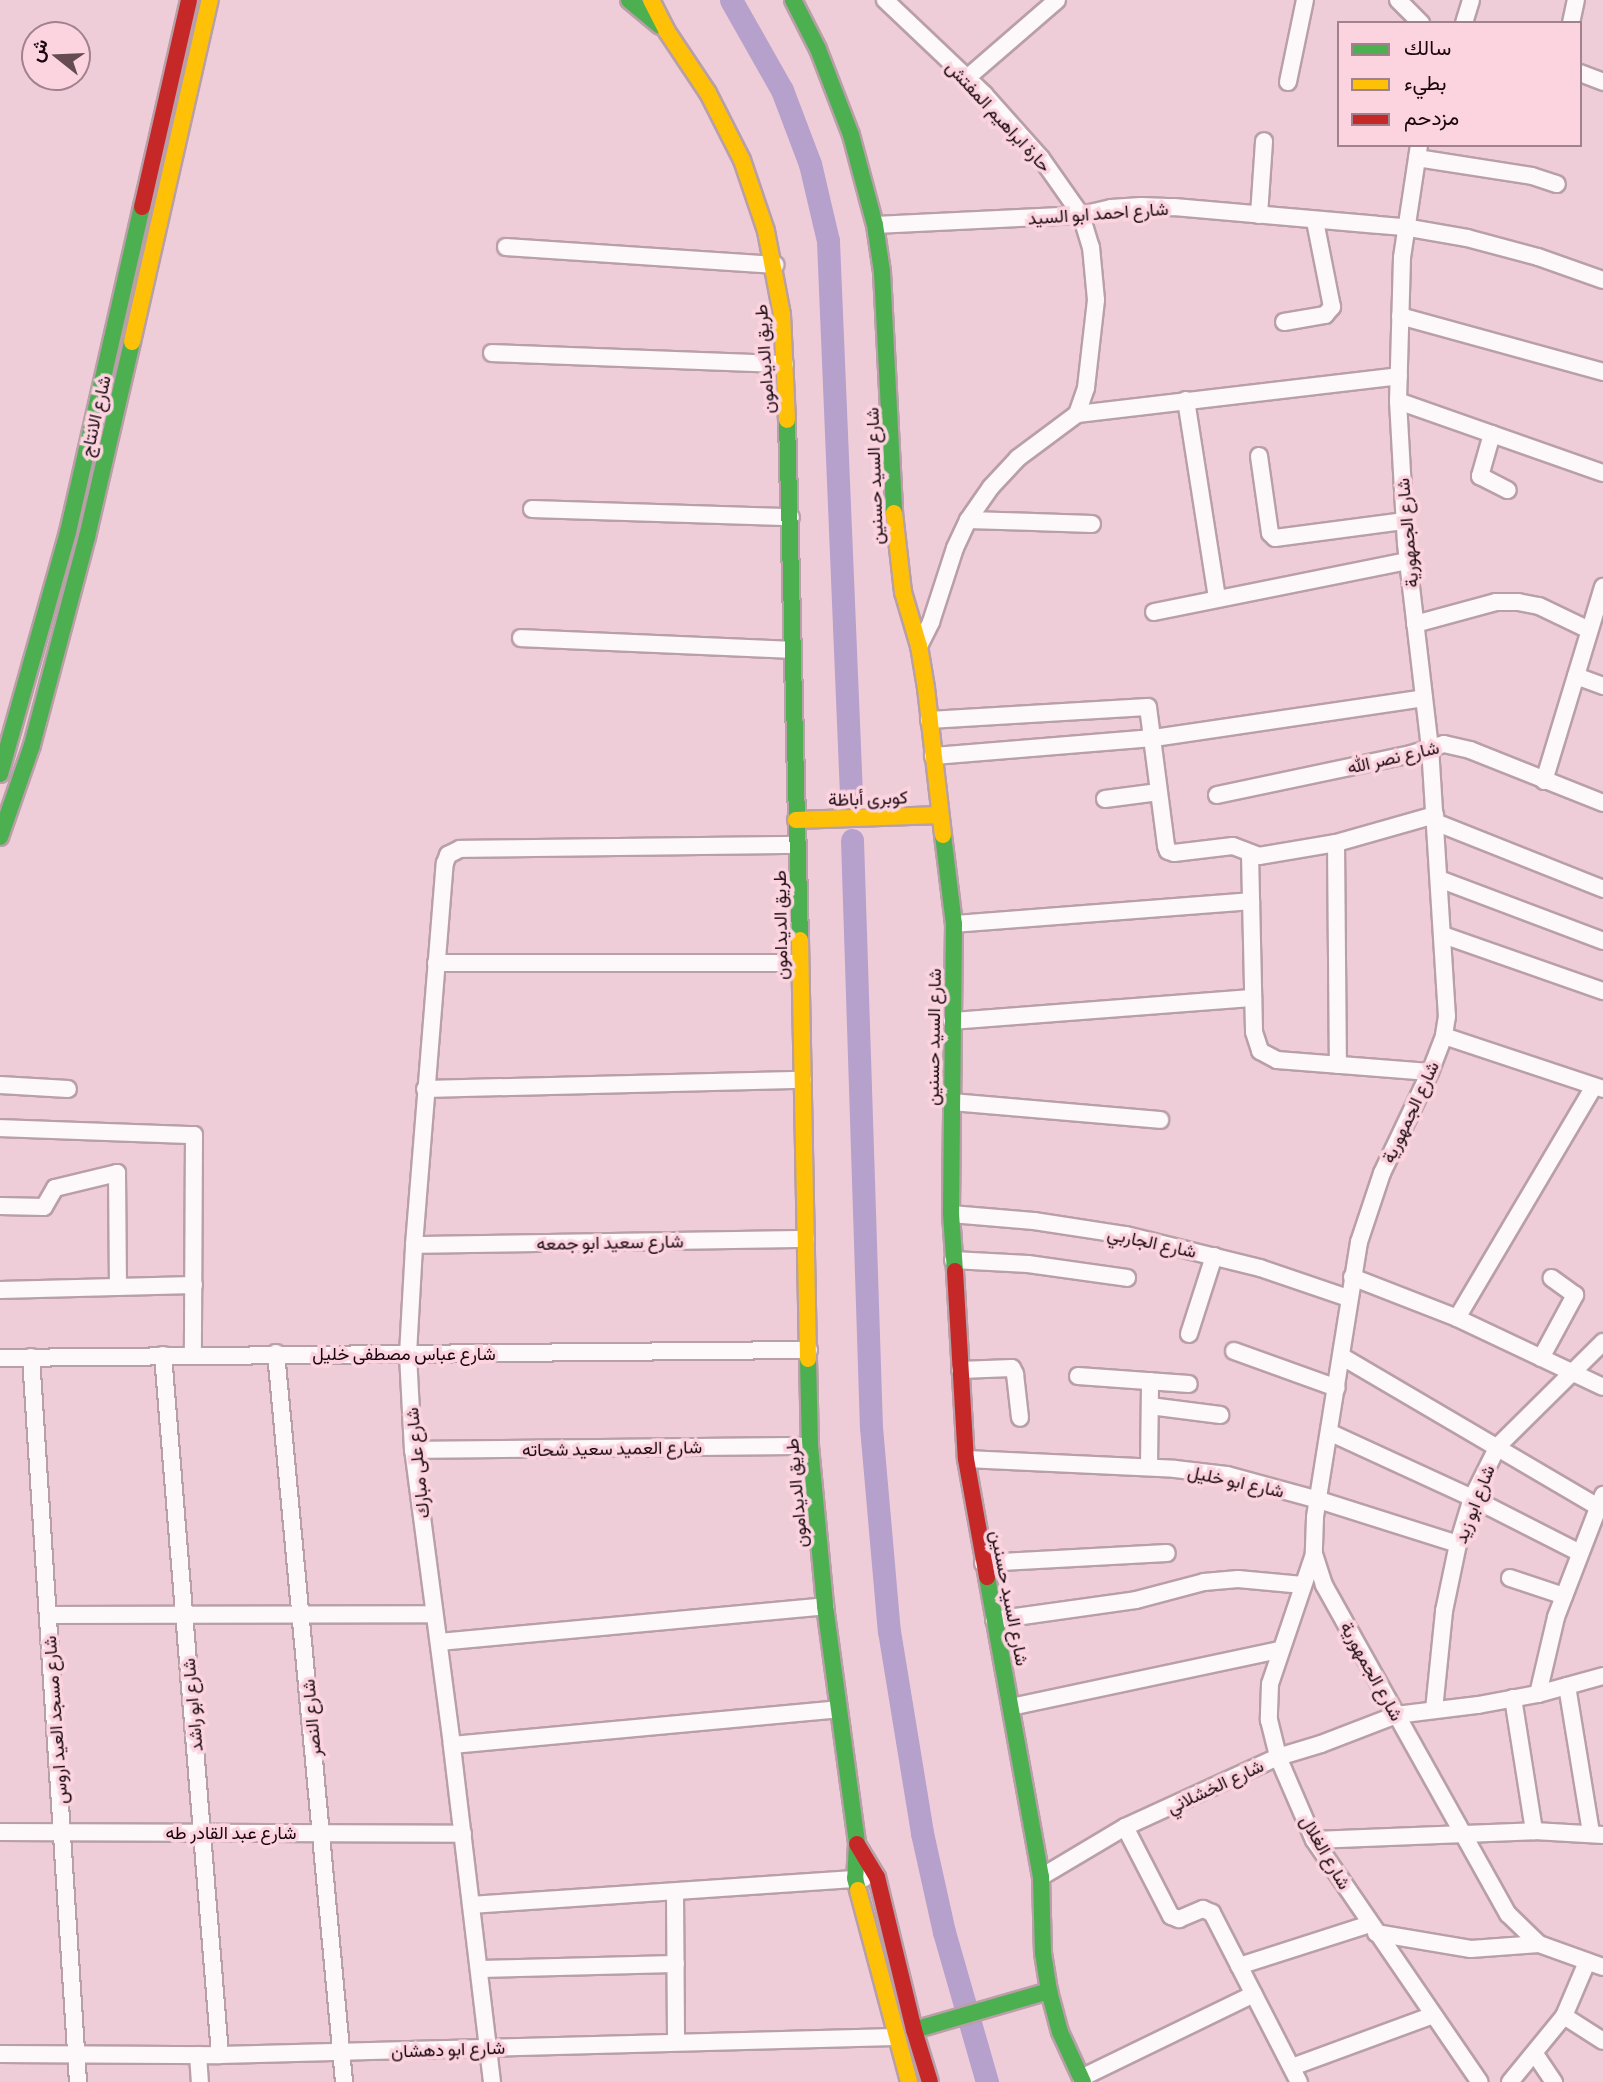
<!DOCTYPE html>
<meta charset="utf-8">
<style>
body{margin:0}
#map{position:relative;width:1603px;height:2082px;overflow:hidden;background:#efcdd8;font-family:Barlow,Vazirmatn,sans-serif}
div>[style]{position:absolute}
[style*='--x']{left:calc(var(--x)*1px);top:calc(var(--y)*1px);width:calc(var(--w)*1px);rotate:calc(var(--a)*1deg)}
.canal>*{height:23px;margin:-11.5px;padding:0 11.5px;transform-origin:11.5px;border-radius:11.5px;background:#b6a0cc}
.roads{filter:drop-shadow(2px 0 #b99fa8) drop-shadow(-2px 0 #b99fa8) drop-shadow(0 2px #b99fa8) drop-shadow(0 -2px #b99fa8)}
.street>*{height:16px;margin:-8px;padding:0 8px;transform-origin:8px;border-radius:8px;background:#fdf8f9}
.fast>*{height:16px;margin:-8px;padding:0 8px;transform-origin:8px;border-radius:8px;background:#4caf50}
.slow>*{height:16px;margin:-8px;padding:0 8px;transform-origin:8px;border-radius:8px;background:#ffc107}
.jam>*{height:16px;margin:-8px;padding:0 8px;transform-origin:8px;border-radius:8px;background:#c62828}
span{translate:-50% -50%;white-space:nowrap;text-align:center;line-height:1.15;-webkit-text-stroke:7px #fbd4e0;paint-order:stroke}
.street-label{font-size:18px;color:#19050d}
.legend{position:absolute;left:1337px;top:21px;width:245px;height:126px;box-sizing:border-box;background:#fbd4e0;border:2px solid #a1818c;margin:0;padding:9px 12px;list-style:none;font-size:21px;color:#19050d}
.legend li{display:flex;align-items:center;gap:14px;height:35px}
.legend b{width:35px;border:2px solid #a1818c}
.north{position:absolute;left:21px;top:21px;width:70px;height:70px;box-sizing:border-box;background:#fbd4e0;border:2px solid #a1818c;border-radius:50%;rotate:288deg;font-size:19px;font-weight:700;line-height:28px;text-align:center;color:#19050d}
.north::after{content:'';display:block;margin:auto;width:24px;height:32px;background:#644b54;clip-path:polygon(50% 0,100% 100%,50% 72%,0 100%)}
</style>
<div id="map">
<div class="canal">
<div style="--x:731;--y:0;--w:103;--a:60.5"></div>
<div style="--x:782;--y:90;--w:79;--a:69.3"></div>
<div style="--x:810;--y:164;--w:79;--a:76.8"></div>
<div style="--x:828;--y:241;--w:554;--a:87.62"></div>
<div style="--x:852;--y:840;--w:587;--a:88.15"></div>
<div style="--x:871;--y:1427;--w:205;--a:85"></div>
<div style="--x:889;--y:1631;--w:205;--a:80.7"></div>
<div style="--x:922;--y:1833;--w:101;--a:77.5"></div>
<div style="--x:944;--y:1932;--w:156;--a:74"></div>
</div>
<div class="roads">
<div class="street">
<div style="--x:885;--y:0;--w:137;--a:43.5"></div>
<div style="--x:984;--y:94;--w:86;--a:48.3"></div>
<div style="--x:1041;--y:158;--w:70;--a:54.9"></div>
<div style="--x:1081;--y:215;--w:34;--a:73"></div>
<div style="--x:1091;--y:247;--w:53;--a:84.6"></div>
<div style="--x:1096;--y:300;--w:89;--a:96.5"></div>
<div style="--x:1086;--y:388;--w:28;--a:109"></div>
<div style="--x:1398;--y:0;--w:33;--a:45"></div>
<div style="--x:1464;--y:23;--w:24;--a:-73"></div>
<div style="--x:1571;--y:23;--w:24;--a:-78"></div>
<div style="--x:1580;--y:73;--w:25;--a:21"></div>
<div style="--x:967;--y:78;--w:119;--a:-40.9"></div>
<div style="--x:1288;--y:82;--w:84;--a:-78.3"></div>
<div style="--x:1419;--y:145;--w:114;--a:98.6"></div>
<div style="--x:1402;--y:258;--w:143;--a:91.6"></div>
<div style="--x:1398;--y:401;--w:143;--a:86.8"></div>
<div style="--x:1406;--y:544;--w:204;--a:83.3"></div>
<div style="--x:1430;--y:747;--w:270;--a:86.4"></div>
<div style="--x:1447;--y:1016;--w:20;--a:99"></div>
<div style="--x:1444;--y:1036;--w:39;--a:111"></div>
<div style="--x:1430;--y:1072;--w:112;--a:115.4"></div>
<div style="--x:1382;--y:1173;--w:73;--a:108.4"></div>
<div style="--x:1359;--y:1242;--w:279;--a:99.1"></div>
<div style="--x:1315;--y:1518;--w:36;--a:92"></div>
<div style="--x:1314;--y:1554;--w:33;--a:72"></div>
<div style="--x:1324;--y:1585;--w:377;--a:60.8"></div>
<div style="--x:1508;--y:1914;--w:43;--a:44.1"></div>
<div style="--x:1539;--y:1944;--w:68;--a:19.8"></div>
<div style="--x:1417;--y:158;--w:116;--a:8.9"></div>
<div style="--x:1532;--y:176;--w:26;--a:18"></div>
<div style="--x:1259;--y:215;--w:74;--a:-86.1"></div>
<div style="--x:875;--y:225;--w:206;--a:-2.8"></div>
<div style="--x:1081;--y:215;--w:31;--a:-13"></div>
<div style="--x:1111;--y:208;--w:30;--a:-4"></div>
<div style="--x:1141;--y:206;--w:33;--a:2"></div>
<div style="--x:1174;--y:207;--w:231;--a:5"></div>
<div style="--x:1404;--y:227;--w:64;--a:9.9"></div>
<div style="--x:1467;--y:238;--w:73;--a:15"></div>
<div style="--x:1538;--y:257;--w:69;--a:19.5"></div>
<div style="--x:506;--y:247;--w:270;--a:3.8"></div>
<div style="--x:1400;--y:316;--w:211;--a:15.4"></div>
<div style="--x:1284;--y:322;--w:42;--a:-9.7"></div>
<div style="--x:1325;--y:315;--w:11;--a:-49"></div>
<div style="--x:1332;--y:307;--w:88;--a:-101.2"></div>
<div style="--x:492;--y:353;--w:293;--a:2.2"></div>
<div style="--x:1186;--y:400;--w:201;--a:81.1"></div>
<div style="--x:1398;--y:401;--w:217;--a:19.4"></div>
<div style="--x:1492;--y:434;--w:44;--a:105.9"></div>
<div style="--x:1480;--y:476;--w:31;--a:27"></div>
<div style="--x:1259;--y:456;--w:78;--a:81.9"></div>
<div style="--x:1270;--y:533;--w:7;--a:45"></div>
<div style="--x:1275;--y:538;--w:131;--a:-7.5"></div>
<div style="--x:532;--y:509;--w:259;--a:1.8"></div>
<div style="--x:968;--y:520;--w:124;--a:1.8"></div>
<div style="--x:1154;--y:612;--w:259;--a:-11.4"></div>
<div style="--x:1415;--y:624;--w:84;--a:-15.2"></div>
<div style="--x:1496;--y:602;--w:22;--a:0"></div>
<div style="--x:1518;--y:602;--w:21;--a:11"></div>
<div style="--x:1539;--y:606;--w:55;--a:25.6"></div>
<div style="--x:521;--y:638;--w:271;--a:2.5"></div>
<div style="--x:919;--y:646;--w:27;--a:-63"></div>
<div style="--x:931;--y:622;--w:78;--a:-72"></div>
<div style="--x:955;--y:548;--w:31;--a:-65"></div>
<div style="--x:968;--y:520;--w:40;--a:-55.1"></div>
<div style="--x:991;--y:487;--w:40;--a:-47"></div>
<div style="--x:1018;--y:458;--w:74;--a:-36.7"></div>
<div style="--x:1077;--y:414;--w:324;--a:-6.7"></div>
<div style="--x:1576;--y:676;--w:29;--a:20"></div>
<div style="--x:929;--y:720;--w:219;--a:-3.4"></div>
<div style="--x:1148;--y:707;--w:140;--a:82.6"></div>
<div style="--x:1166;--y:846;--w:5;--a:68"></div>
<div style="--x:1168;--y:851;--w:6;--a:18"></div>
<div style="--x:1174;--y:853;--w:59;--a:-6.8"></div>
<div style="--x:1233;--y:846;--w:28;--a:21"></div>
<div style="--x:1259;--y:856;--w:78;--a:-9.6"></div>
<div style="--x:1336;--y:843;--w:103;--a:-15.8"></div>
<div style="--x:933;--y:756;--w:222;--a:-4.7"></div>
<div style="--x:1154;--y:738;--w:273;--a:-8.4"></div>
<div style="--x:1544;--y:781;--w:203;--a:-73.1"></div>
<div style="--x:1217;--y:795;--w:198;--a:-11.9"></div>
<div style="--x:1411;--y:754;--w:34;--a:-17"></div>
<div style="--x:1444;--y:744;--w:27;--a:13"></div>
<div style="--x:1470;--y:750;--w:143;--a:21.7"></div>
<div style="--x:1105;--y:799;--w:54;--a:-7.4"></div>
<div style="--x:1435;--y:822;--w:181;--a:21.7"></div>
<div style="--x:1336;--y:843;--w:222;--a:89.5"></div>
<div style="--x:1250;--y:854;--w:178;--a:88.7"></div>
<div style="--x:1254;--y:1032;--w:20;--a:72"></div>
<div style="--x:1260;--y:1051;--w:19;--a:28"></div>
<div style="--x:1277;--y:1060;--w:153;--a:4.5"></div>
<div style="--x:1439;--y:879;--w:175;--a:20.7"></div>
<div style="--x:954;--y:924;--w:298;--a:-4.4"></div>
<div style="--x:1443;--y:935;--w:170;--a:19.3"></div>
<div style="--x:436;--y:963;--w:364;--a:0"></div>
<div style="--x:952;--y:1021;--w:302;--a:-4.4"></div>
<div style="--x:1444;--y:1036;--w:168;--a:18.4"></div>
<div style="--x:0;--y:1085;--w:68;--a:3.4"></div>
<div style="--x:425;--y:1089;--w:378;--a:-1.4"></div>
<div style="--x:951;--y:1102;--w:210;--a:4.9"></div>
<div style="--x:0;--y:1128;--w:194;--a:2.1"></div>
<div style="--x:194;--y:1135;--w:220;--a:90.3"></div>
<div style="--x:0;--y:1206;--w:44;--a:1.3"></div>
<div style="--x:44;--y:1207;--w:22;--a:-60"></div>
<div style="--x:55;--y:1188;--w:64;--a:-13.6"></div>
<div style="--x:117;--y:1173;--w:114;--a:89.5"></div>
<div style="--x:951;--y:1214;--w:83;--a:4.8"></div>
<div style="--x:1034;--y:1221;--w:93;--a:8.7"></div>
<div style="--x:1126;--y:1235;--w:138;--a:13.8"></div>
<div style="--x:1260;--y:1268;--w:93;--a:18.8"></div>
<div style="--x:414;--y:1245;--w:392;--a:-0.9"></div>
<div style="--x:953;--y:1260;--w:75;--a:3.1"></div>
<div style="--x:1028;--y:1264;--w:100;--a:8"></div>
<div style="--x:1352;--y:1277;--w:113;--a:21.3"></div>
<div style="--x:1457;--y:1318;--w:161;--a:25.3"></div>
<div style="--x:0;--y:1290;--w:194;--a:-1.5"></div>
<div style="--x:1457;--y:1318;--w:269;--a:-59.4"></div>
<div style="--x:1189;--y:1334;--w:82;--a:-72.2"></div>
<div style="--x:1234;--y:1351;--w:109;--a:19.8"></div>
<div style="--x:276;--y:1353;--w:732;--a:84.67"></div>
<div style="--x:163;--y:1355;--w:702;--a:85.34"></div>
<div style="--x:1341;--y:1356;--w:298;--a:30.4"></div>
<div style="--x:31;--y:1357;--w:727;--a:86.29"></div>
<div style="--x:0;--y:1358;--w:809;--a:-0.57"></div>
<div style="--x:1541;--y:1358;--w:72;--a:-61.6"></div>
<div style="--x:1575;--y:1295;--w:29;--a:-144"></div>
<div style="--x:960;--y:1370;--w:52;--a:-2.2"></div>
<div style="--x:1012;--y:1368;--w:7;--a:63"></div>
<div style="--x:1015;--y:1374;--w:44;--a:83.5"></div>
<div style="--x:1078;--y:1376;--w:111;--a:4.1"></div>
<div style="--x:1150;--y:1406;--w:71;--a:7.3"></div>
<div style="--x:1331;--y:1433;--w:155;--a:24.7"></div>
<div style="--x:1472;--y:1498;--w:121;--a:27"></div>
<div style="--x:413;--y:1450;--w:397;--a:-0.6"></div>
<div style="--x:966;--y:1459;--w:209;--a:2.7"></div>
<div style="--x:1175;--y:1469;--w:52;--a:6.6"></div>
<div style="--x:1227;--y:1475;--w:95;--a:15.2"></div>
<div style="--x:1319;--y:1500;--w:146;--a:17.6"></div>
<div style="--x:1149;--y:1467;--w:86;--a:-89.3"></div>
<div style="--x:1314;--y:1554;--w:137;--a:108.7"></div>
<div style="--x:1270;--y:1684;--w:36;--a:92"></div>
<div style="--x:1269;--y:1720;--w:38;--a:76"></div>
<div style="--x:1278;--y:1757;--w:90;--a:66.6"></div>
<div style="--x:1314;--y:1840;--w:293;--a:55.6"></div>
<div style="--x:983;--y:1563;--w:184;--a:-3.1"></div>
<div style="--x:1510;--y:1578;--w:57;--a:18.4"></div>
<div style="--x:48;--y:1615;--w:386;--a:-0.1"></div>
<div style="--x:994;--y:1620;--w:143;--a:-8"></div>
<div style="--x:1136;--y:1600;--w:70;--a:-14.8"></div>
<div style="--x:1204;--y:1582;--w:34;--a:-5"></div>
<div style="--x:1238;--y:1579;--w:65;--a:5.3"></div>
<div style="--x:439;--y:1642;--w:388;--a:-5.3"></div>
<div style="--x:1567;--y:1686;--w:149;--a:80.7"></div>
<div style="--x:1538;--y:1694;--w:79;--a:-76.8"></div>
<div style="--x:1556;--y:1617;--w:131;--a:-68.9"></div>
<div style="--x:1513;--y:1698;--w:135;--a:81"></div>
<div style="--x:1011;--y:1707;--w:274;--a:-12"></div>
<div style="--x:1434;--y:1710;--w:100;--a:-84.2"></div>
<div style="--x:1444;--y:1611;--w:68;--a:-78.2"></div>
<div style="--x:1458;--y:1544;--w:48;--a:-73.1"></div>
<div style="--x:1472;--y:1498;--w:58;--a:-63.4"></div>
<div style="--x:1498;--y:1446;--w:148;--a:-44.7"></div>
<div style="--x:452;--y:1745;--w:388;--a:-5.3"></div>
<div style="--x:1125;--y:1827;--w:100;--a:62.7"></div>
<div style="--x:1171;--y:1916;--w:9;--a:21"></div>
<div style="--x:1179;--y:1919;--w:26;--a:-23"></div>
<div style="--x:1203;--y:1909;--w:10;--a:24"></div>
<div style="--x:1212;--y:1913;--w:190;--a:62.8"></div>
<div style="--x:0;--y:1832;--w:463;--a:0.2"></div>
<div style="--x:1314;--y:1840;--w:220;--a:-2.3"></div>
<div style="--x:1534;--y:1831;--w:69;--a:3.3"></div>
<div style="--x:1041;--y:1877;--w:98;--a:-30.8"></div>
<div style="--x:1125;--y:1827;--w:168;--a:-24.6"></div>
<div style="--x:1278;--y:1757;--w:45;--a:-16.8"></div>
<div style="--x:1321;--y:1744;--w:80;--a:-21.1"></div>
<div style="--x:1396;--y:1715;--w:83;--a:-7"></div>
<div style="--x:1478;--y:1705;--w:61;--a:-10.4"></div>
<div style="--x:1538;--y:1694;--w:67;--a:-15.5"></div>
<div style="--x:675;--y:1892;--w:149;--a:89.6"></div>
<div style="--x:471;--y:1905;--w:394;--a:-3.9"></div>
<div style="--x:1376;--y:1933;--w:96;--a:9.6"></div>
<div style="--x:1471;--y:1949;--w:68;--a:-4.2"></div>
<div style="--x:1239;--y:1966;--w:138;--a:-17.8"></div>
<div style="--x:479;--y:1969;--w:197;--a:-1.5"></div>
<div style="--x:1564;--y:2016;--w:46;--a:32.7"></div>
<div style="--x:0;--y:2054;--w:220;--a:0.3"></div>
<div style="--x:220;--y:2055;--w:675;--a:-1.53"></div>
<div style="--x:1535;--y:2054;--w:34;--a:56"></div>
<div style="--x:198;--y:2055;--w:27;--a:86"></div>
<div style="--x:1292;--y:2067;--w:150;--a:-20.2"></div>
<div style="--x:1081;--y:2078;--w:192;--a:-25.9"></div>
<div style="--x:492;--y:2082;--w:339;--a:-96.8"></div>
<div style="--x:452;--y:1745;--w:298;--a:-97.5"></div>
<div style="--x:413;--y:1450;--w:96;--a:-93"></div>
<div style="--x:408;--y:1354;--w:109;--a:-86.8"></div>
<div style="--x:414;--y:1245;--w:383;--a:-85.4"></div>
<div style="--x:445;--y:863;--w:9;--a:-69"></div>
<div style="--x:448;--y:855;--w:13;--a:-27"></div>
<div style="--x:460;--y:849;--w:337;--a:-0.7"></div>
<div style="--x:1510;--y:2082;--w:85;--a:-50.7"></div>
<div style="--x:1564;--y:2016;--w:59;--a:-66.9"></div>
</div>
<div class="fast">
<div style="--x:629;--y:0;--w:40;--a:40"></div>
<div style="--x:793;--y:0;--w:55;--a:63"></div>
<div style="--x:818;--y:49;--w:92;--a:69"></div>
<div style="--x:851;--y:135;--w:93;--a:75.1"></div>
<div style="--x:875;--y:225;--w:48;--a:81.5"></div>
<div style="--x:882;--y:272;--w:241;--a:87.1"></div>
<div style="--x:787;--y:420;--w:520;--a:88.57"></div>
<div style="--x:0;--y:774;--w:251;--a:-74.3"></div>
<div style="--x:68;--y:532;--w:333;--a:-77.2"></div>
<div style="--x:943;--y:835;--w:90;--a:83"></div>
<div style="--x:954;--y:924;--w:290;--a:90.6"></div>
<div style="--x:951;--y:1214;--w:57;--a:86"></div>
<div style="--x:0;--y:837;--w:97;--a:-70.8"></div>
<div style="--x:32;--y:745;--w:215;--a:-75.2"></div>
<div style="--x:87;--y:537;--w:200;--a:-77"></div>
<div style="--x:808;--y:1359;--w:87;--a:88.7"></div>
<div style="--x:810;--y:1446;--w:161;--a:84.6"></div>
<div style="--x:825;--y:1606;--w:240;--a:82.3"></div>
<div style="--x:857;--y:1844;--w:34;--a:93"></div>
<div style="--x:855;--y:1878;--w:12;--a:76"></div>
<div style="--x:987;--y:1577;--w:305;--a:79.8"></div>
<div style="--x:1041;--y:1877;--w:76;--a:88.5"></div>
<div style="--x:1043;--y:1953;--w:38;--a:81"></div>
<div style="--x:1049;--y:1991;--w:42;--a:75"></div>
<div style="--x:1060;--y:2032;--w:55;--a:65.3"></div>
<div style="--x:914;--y:2030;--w:141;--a:-16.1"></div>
</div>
<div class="slow">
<div style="--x:651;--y:0;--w:34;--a:63"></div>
<div style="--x:666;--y:30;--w:76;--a:56.3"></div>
<div style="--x:708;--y:93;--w:75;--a:63.1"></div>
<div style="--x:742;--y:160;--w:75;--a:71.3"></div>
<div style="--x:766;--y:231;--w:86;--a:79.2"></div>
<div style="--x:782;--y:315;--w:105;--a:87.3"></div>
<div style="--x:132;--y:342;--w:351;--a:-77.2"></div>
<div style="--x:894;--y:513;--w:80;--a:83.5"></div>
<div style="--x:903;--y:592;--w:56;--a:73.5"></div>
<div style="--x:919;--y:646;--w:43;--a:80.5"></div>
<div style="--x:926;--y:688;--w:148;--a:83.4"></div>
<div style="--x:796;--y:820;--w:144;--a:-2"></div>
<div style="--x:800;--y:940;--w:419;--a:88.9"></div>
<div style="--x:858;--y:1890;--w:199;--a:75.1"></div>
</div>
<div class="jam">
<div style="--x:142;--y:207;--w:212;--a:-77.2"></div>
<div style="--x:955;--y:1271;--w:188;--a:86.7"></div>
<div style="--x:966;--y:1459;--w:120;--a:79.9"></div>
<div style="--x:857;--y:1844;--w:39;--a:59"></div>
<div style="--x:877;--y:1877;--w:157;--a:76.4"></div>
<div style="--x:914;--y:2030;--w:54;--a:72.9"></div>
</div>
</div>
<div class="street-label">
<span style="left:999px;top:116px;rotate:47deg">حارة ابراهيم المفتش</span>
<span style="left:1098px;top:213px;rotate:-4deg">شارع احمد ابو السيد</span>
<span style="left:764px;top:359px;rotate:-94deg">طريق الديدامون</span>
<span style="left:95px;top:416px;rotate:-77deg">شارع الانتاج</span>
<span style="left:874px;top:476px;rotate:-92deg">شارع السيد حسنين</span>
<span style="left:1407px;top:533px;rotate:-95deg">شارع الجمهورية</span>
<span style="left:1393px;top:757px;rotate:-13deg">شارع نصر الله</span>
<span style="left:868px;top:798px;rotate:-2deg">كوبرى أباظة</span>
<span style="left:780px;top:925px;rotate:-91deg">طريق الديدامون</span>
<span style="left:933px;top:1037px;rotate:-89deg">شارع السيد حسنين</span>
<span style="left:1410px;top:1112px;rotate:-65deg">شارع الجمهورية</span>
<span style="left:610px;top:1242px;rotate:-1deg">شارع سعيد ابو جمعه</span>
<span style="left:1152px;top:1242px;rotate:12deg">شارع الجاربي</span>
<span style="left:404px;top:1353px">شارع عباس مصطفى خليل</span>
<span style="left:612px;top:1448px;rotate:-1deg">شارع العميد سعيد شحاته</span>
<span style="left:417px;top:1463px;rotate:-96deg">شارع على مبارك</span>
<span style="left:1236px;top:1481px;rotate:12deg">شارع ابو خليل</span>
<span style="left:796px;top:1493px;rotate:-95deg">طريق الديدامون</span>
<span style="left:1474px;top:1504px;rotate:-69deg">شارع ابو زيد</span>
<span style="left:1010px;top:1598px;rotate:79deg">شارع السيد حسنين</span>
<span style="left:1372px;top:1671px;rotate:61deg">شارع الجمهورية</span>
<span style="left:192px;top:1705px;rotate:-95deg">شارع ابو راشد</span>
<span style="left:311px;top:1718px;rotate:-95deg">شارع النصر</span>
<span style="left:55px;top:1720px;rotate:-94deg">شارع مسجد العيد اروس</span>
<span style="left:1215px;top:1786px;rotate:-25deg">شارع الخشلاني</span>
<span style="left:231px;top:1832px">شارع عبد القادر طه</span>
<span style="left:1326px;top:1852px;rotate:60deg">شارع الغلال</span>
<span style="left:448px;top:2049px;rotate:-2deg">شارع ابو دهشان</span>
</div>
<ul class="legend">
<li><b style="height:9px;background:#4caf50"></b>سالك</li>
<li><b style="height:9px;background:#ffc107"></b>بطيء</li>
<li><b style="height:9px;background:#c62828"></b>مزدحم</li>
</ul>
<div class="north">ش</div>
</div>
